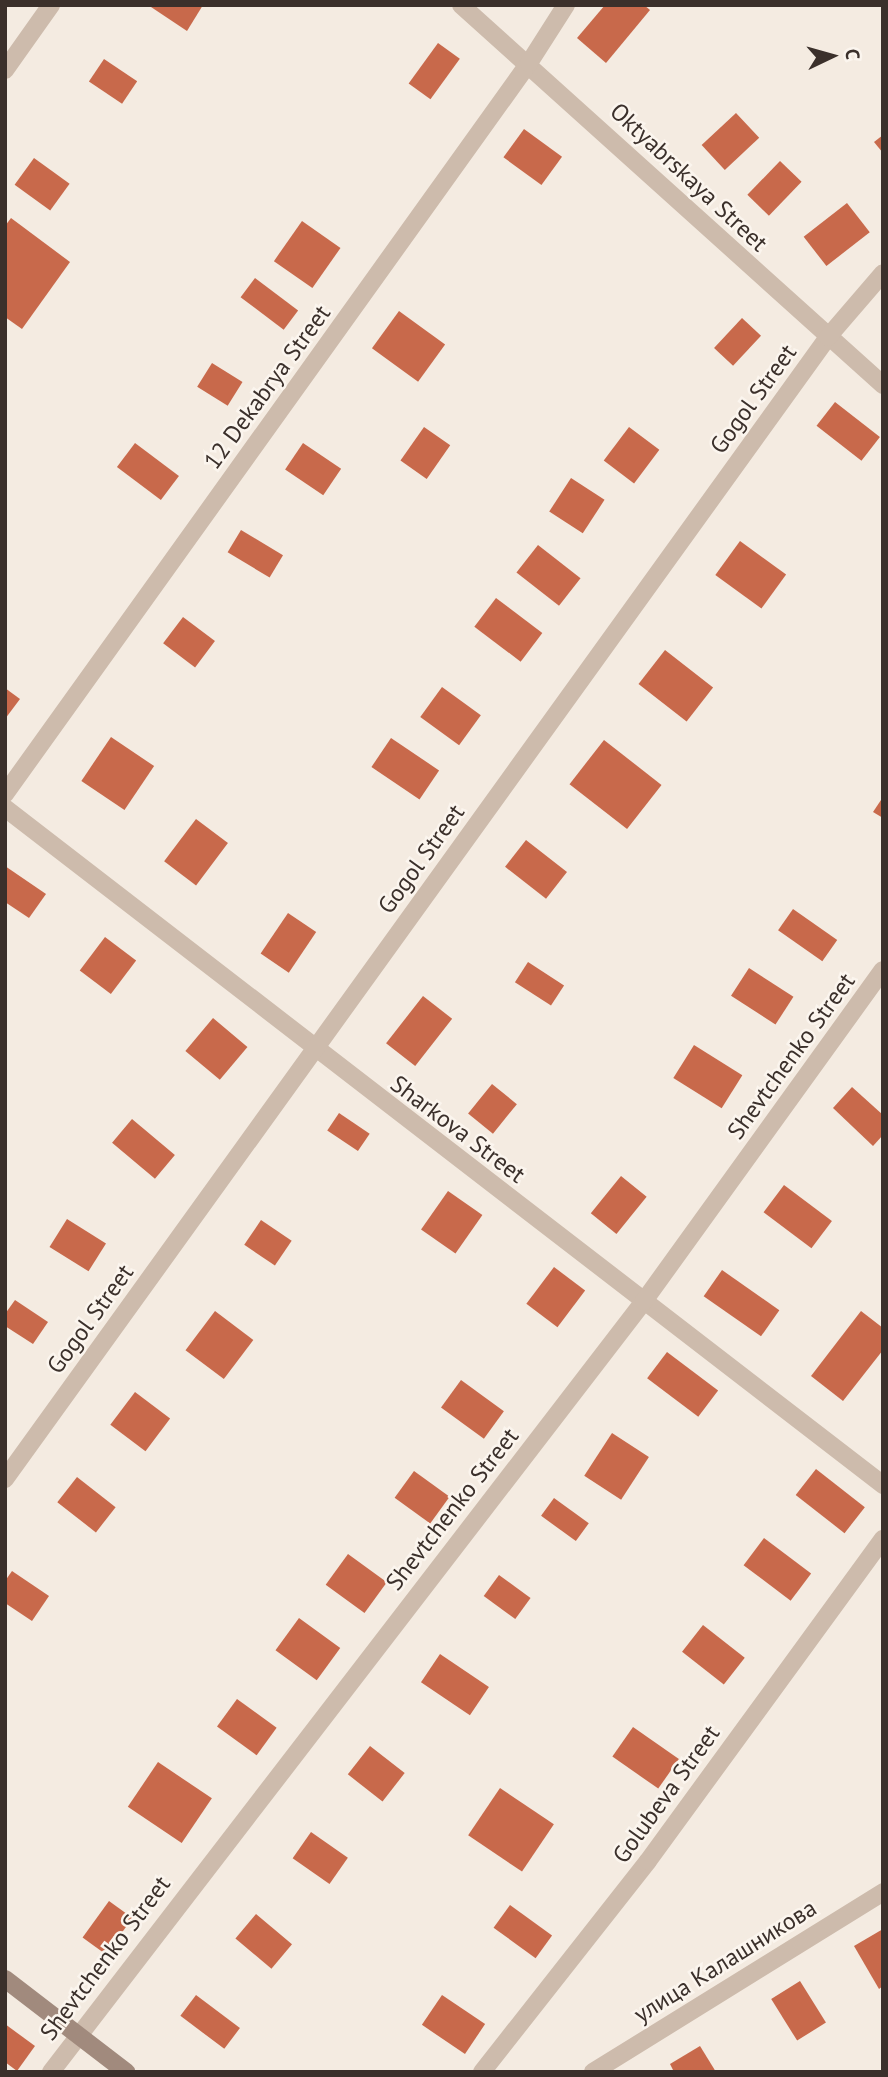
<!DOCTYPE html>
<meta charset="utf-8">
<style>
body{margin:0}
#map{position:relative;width:888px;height:2077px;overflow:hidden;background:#f4ebe1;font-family:"PT Sans",sans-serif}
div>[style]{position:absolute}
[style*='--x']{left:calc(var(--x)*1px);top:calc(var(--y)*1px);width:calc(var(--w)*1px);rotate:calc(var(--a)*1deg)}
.building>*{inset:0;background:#c8694b;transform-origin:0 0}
.street>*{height:18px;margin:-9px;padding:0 9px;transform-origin:9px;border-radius:9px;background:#cdbbac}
.secondary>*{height:18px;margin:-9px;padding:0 9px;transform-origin:9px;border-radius:9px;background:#a18a7d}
span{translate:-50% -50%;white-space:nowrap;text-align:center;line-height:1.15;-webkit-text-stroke:5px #fbf5ee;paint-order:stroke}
.street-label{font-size:24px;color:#3b302b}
.frame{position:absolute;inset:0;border:7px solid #3b302b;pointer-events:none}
.north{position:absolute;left:797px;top:21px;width:70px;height:70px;-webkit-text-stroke:5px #fbf5ee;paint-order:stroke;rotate:85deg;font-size:19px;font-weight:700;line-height:28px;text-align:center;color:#3b302b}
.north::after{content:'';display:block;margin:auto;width:24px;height:32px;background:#3b302b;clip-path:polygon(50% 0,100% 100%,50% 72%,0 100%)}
</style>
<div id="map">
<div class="building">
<div style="clip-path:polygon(148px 5px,203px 5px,187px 31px)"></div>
<div style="clip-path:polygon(605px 5px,644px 5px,650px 10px,606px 63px,577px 38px)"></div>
<div style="left:438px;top:43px;width:27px;height:50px;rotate:36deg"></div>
<div style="left:104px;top:59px;width:40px;height:27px;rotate:34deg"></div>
<div style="left:736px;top:113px;width:34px;height:47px;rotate:47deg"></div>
<div style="left:524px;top:129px;width:47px;height:35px;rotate:36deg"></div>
<div style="clip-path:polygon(883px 135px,883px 153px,874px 142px)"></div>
<div style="left:34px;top:158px;width:44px;height:33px;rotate:36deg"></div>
<div style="left:780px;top:161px;width:30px;height:47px;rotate:44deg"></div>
<div style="left:847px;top:203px;width:37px;height:55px;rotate:52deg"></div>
<div style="clip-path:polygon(11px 218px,70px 262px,22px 329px,5px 317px,5px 226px)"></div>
<div style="left:302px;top:221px;width:47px;height:49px;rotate:35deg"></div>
<div style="left:255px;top:278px;width:54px;height:24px;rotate:37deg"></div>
<div style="left:399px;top:311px;width:57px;height:46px;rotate:36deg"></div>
<div style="left:742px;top:318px;width:26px;height:41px;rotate:43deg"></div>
<div style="left:212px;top:363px;width:36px;height:28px;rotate:32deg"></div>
<div style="left:835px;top:402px;width:57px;height:30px;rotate:38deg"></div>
<div style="left:424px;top:427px;width:32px;height:41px;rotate:35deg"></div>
<div style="left:629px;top:427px;width:38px;height:42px;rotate:37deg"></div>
<div style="left:135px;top:443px;width:55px;height:30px;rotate:37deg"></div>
<div style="left:303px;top:443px;width:46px;height:32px;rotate:34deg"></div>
<div style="left:571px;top:478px;width:40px;height:40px;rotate:33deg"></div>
<div style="left:241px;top:530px;width:49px;height:26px;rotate:31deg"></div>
<div style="left:740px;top:541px;width:57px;height:42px;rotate:36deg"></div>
<div style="left:538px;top:545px;width:54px;height:35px;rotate:38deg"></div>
<div style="left:496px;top:598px;width:58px;height:36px;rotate:37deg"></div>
<div style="left:183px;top:617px;width:40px;height:33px;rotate:37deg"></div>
<div style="left:665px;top:650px;width:61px;height:43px;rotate:38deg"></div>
<div style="left:442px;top:687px;width:48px;height:37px;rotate:36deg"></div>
<div style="clip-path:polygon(5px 688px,20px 699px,5px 719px)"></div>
<div style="left:111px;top:737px;width:52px;height:53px;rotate:34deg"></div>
<div style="left:391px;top:738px;width:58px;height:35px;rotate:34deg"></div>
<div style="left:604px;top:740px;width:73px;height:56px;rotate:38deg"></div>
<div style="clip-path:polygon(883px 797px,883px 818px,873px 812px)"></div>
<div style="left:196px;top:819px;width:40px;height:53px;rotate:37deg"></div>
<div style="left:526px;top:840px;width:52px;height:34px;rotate:38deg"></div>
<div style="clip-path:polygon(5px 866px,46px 894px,29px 918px,5px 902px)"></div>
<div style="left:793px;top:909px;width:54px;height:26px;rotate:35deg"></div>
<div style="left:288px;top:913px;width:34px;height:49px;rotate:34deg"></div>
<div style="left:105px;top:937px;width:39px;height:42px;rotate:37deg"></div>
<div style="left:528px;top:962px;width:43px;height:24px;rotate:33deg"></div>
<div style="left:749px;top:968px;width:53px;height:33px;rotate:33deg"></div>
<div style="left:423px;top:996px;width:37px;height:60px;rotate:38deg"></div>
<div style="left:213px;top:1018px;width:45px;height:43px;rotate:40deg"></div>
<div style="left:694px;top:1045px;width:57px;height:39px;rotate:32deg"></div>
<div style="left:492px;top:1084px;width:32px;height:38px;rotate:39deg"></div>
<div style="clip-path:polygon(852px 1087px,883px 1115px,883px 1135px,873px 1146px,833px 1108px)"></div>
<div style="left:339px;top:1113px;width:37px;height:21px;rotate:34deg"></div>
<div style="left:132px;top:1119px;width:56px;height:31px;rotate:40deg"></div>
<div style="left:621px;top:1176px;width:33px;height:48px;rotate:39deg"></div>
<div style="left:784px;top:1185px;width:60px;height:34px;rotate:37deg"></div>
<div style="left:448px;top:1191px;width:42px;height:47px;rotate:35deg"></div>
<div style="left:67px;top:1219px;width:46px;height:33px;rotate:32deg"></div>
<div style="left:261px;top:1220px;width:37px;height:30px;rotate:34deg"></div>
<div style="left:554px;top:1267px;width:39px;height:46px;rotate:37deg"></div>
<div style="left:722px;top:1270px;width:70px;height:32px;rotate:35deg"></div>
<div style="clip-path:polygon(15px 1300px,48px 1322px,33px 1344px,5px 1326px,5px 1314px)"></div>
<div style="left:215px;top:1311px;width:48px;height:49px;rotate:37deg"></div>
<div style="clip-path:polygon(861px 1311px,883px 1328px,883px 1350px,843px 1401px,811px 1376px)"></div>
<div style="left:667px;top:1352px;width:64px;height:33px;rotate:37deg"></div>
<div style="left:461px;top:1380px;width:53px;height:34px;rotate:36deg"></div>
<div style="left:135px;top:1392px;width:44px;height:41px;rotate:37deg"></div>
<div style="left:612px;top:1433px;width:44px;height:51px;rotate:33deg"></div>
<div style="left:816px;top:1469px;width:62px;height:33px;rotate:38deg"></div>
<div style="left:414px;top:1471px;width:44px;height:33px;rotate:36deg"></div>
<div style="left:77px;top:1477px;width:49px;height:32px;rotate:38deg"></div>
<div style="left:554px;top:1498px;width:43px;height:22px;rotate:36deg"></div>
<div style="left:764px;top:1538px;width:59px;height:34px;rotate:37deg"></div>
<div style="left:348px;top:1554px;width:48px;height:38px;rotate:36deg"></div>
<div style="clip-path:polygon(12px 1571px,49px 1596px,32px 1621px,5px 1603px,5px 1581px)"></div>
<div style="left:499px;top:1575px;width:39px;height:26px;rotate:36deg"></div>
<div style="left:299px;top:1618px;width:51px;height:40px;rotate:36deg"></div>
<div style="left:703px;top:1625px;width:53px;height:34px;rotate:38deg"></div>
<div style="left:440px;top:1654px;width:59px;height:34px;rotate:34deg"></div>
<div style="left:237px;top:1699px;width:49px;height:34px;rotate:36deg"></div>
<div style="left:633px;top:1727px;width:56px;height:36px;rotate:35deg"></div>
<div style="left:370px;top:1746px;width:44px;height:36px;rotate:38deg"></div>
<div style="left:158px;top:1762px;width:65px;height:54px;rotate:34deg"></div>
<div style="left:500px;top:1788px;width:65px;height:57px;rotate:34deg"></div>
<div style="left:311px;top:1832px;width:45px;height:32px;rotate:35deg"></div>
<div style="left:109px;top:1901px;width:29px;height:45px;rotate:36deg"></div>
<div style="left:510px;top:1905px;width:52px;height:28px;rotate:36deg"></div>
<div style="left:256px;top:1914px;width:47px;height:32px;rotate:40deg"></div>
<div style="clip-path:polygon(883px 1929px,883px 1986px,879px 1989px,854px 1946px)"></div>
<div style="left:800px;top:1981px;width:49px;height:34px;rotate:58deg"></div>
<div style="left:196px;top:1995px;width:55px;height:26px;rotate:37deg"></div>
<div style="left:442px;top:1995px;width:52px;height:36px;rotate:34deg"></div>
<div style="clip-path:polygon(5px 2024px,35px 2046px,17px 2071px,5px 2062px)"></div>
<div style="clip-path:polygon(700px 2046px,716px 2072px,674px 2072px,670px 2064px)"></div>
</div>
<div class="street">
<div style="--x:461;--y:5;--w:568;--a:42"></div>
<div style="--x:5;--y:70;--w:80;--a:-54.7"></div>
<div style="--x:5;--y:794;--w:899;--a:-54.37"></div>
<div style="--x:529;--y:63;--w:69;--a:-57.5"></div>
<div style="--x:5;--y:808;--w:1109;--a:37.63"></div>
<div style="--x:5;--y:1479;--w:1408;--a:-54.22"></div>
<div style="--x:828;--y:337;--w:84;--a:-49.3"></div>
<div style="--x:51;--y:2072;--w:973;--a:-52.43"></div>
<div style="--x:644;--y:1301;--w:408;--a:-54.2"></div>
<div style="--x:482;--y:2072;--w:268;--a:-51.8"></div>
<div style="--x:648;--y:1861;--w:399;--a:-53.9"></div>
<div style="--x:593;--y:2072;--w:341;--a:-31.8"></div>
</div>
<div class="secondary">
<div style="--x:5;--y:1979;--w:153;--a:37.5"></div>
</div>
<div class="street-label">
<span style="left:689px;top:177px;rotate:43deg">Oktyabrskaya Street</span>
<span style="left:267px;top:387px;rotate:-54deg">12 Dekabrya Street</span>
<span style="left:753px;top:399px;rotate:-54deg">Gogol Street</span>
<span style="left:421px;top:859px;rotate:-54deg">Gogol Street</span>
<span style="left:791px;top:1056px;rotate:-54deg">Shevtchenko Street</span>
<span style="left:458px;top:1129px;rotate:37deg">Sharkova Street</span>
<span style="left:90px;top:1319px;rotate:-54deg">Gogol Street</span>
<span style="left:452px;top:1509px;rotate:-52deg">Shevtchenko Street</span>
<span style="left:666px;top:1794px;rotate:-54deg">Golubeva Street</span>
<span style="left:105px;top:1958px;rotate:-53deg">Shevtchenko Street</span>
<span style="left:725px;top:1961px;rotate:-32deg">улица Калашникова</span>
</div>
<div class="frame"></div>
<div class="north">С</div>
</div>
